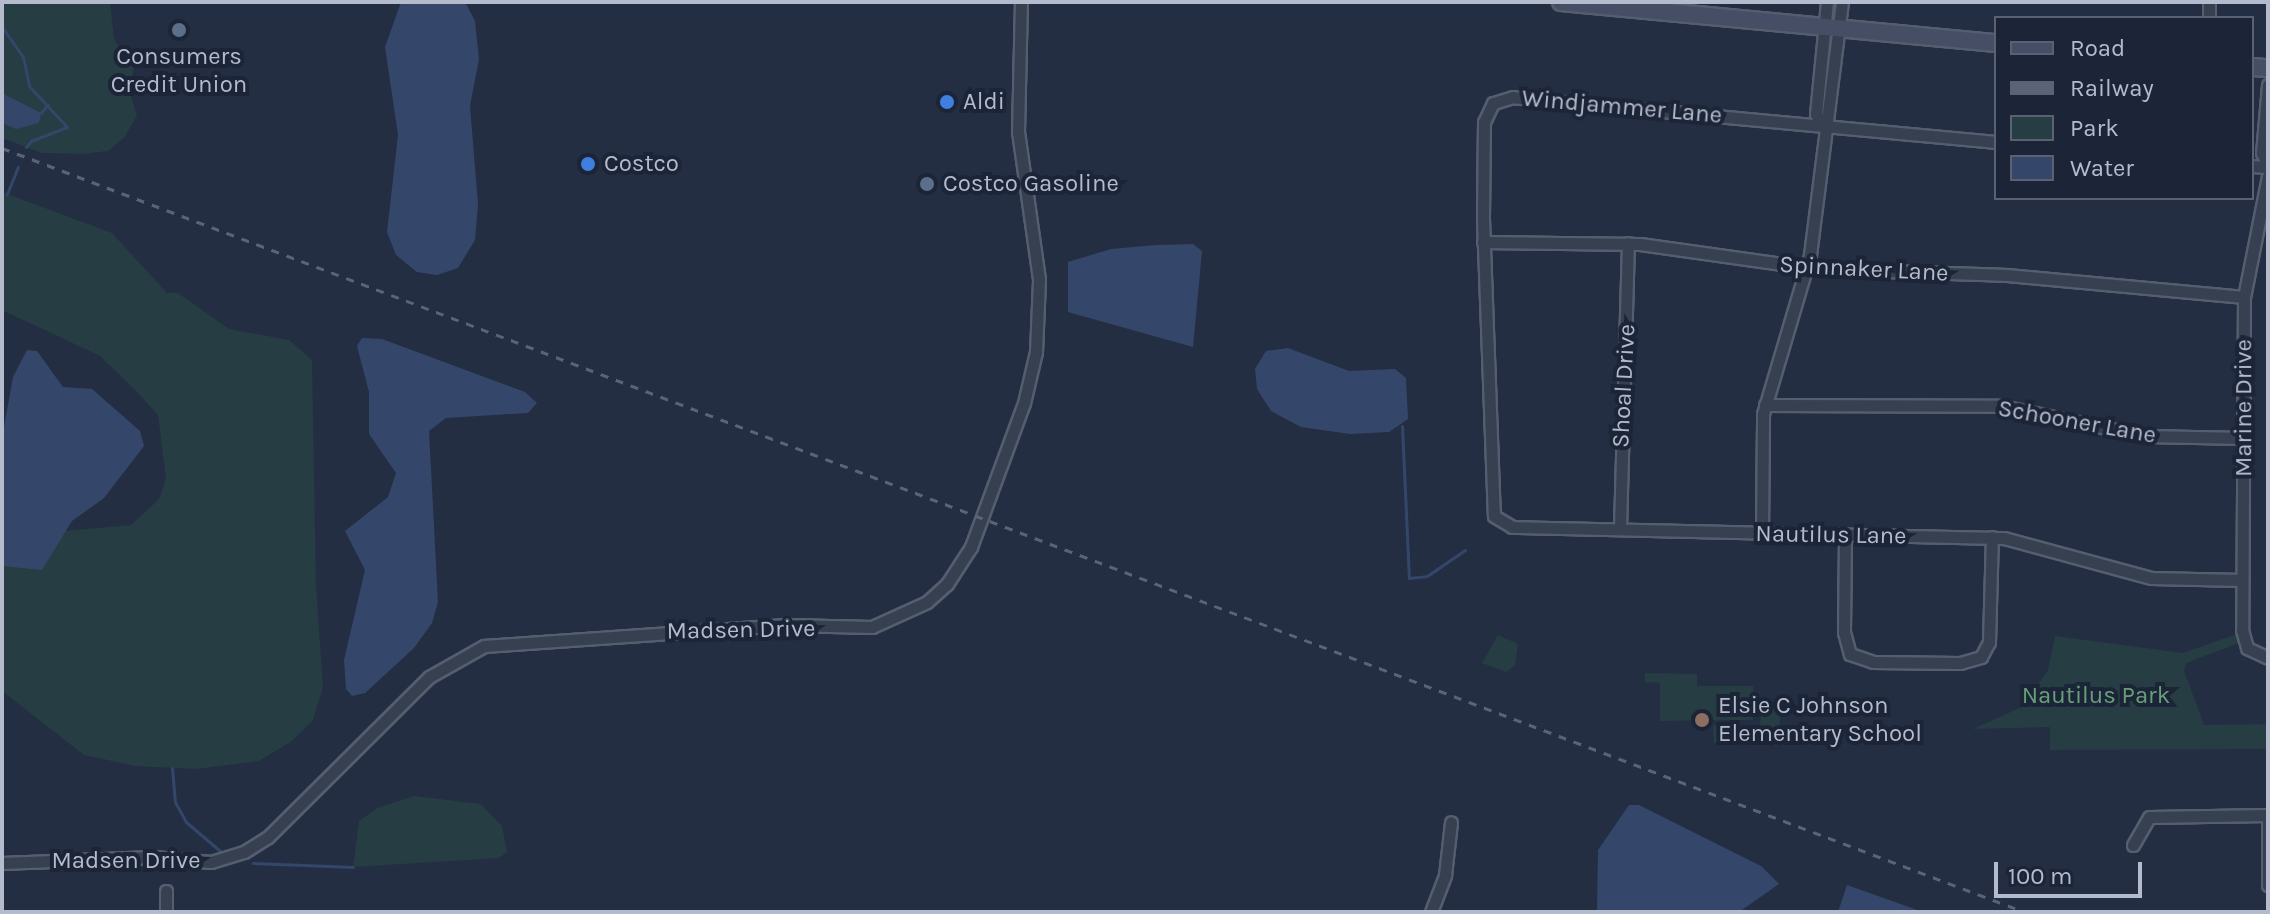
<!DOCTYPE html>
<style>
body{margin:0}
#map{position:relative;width:2270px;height:914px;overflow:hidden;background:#232e42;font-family:Karla,sans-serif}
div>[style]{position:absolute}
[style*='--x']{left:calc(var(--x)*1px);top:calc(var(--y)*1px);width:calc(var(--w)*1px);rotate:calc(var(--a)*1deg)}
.green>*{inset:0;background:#253d43}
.water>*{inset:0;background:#34476a}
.stream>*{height:3px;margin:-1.5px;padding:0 1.5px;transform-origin:1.5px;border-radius:1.5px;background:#34476a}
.roads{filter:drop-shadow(2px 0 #555e6f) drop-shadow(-2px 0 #555e6f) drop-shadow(0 2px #555e6f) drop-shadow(0 -2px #555e6f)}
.street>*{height:11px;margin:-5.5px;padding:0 5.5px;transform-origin:5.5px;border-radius:5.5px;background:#374051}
.secondary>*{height:16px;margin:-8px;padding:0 8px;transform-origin:8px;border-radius:8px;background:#454e65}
.rail>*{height:3px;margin-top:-1.5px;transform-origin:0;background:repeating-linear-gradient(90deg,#596479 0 8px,transparent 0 16px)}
.dots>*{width:22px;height:22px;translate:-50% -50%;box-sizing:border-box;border:4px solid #1c2537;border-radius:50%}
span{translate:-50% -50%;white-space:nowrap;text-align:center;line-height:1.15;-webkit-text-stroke:8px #1c2537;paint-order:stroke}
.poi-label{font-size:24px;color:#b4bbcc}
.left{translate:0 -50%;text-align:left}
.street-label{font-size:24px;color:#b4bbcc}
.park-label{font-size:24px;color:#689f79}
.frame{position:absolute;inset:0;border:4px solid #b4bbcc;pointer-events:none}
.legend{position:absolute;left:1994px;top:16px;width:260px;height:184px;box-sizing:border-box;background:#1c2537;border:2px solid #596173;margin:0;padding:10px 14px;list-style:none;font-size:24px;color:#b4bbcc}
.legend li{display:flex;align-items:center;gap:16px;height:40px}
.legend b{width:40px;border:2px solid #596173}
.scale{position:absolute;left:1994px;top:862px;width:148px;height:36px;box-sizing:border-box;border:4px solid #b4bbcc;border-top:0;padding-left:10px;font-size:24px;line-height:28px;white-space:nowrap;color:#b4bbcc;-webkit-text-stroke:6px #1c2537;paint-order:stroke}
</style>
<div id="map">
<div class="green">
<div style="clip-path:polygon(2px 2px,110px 2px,114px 39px,134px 70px,128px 88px,137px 115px,124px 138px,108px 151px,82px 154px,42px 153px,2px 138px)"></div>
<div style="clip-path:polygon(2px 192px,112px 233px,167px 293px,178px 293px,229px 329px,289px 340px,312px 360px,316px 586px,323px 687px,313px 720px,292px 741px,259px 761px,196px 769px,135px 766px,84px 755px,2px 691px,2px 547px,43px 533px,131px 525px,159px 499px,166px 479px,158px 415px,137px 392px,100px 356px,2px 310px)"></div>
<div style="clip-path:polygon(2237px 634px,2239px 643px,2186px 663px,2184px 671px,2204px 725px,2268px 724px,2268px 749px,2050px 750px,2050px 727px,1973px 729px,2024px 706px,2048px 670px,2055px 636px,2183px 653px)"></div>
<div style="clip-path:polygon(1498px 635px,1518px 644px,1515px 666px,1506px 672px,1482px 663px)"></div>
<div style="clip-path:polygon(1645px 673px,1697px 674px,1697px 686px,1753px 686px,1753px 720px,1660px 721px,1660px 683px,1645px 682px)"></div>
<div style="clip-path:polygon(1763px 706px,1782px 707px,1777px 745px,1714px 743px,1713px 726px,1719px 724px,1759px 727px)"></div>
<div style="clip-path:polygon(414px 796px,481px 804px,502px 826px,507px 852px,499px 858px,353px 867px,359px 821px,377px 808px)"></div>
</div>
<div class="water">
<div style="clip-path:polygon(401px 2px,465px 2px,475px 21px,479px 59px,470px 106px,478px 204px,475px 240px,458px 268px,437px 275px,417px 272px,396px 255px,387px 232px,398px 135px,385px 47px)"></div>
<div style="clip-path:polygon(2px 93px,41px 113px,39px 123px,16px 129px,2px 123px)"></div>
<div style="clip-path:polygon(1156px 245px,1193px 244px,1202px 251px,1193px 347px,1068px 312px,1068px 262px,1111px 249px)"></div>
<div style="clip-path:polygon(362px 338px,382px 339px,525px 392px,537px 403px,528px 413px,446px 418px,429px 431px,438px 602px,432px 623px,414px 648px,365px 693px,352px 696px,346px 689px,344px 660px,365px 570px,345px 531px,388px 497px,396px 473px,369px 434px,369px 392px,357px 346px)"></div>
<div style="clip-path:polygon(1288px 348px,1349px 371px,1395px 369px,1406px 378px,1408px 419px,1389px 432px,1350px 434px,1301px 427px,1271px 411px,1257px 389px,1255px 369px,1266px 351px)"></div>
<div style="clip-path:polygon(27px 350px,37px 351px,63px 387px,92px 389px,140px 431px,144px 446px,104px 498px,72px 521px,42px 570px,2px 566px,2px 438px,13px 377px)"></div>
<div style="clip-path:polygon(1629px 805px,1639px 805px,1761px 866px,1779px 884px,1739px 912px,1597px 912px,1598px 850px)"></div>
<div style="clip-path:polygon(1847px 885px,1923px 912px,1838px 912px)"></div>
</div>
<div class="stream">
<div style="--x:2;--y:27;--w:37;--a:55"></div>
<div style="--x:23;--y:57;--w:30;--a:78"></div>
<div style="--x:29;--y:86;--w:56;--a:47.2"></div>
<div style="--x:67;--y:127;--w:39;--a:159"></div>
<div style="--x:31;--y:141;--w:8;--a:130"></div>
<div style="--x:41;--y:113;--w:11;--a:-52"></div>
<div style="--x:7;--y:194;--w:29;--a:-68"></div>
<div style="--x:1402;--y:426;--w:152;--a:87.4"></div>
<div style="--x:1409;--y:578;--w:18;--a:-6"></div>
<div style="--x:1427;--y:576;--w:46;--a:-34.4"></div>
<div style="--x:172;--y:768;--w:34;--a:85"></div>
<div style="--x:175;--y:802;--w:23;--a:61"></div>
<div style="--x:186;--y:822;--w:45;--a:40.5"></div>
<div style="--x:253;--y:863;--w:100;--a:2.3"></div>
</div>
<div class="roads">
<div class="street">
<div style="--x:2209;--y:2;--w:16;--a:90"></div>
<div style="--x:2268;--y:85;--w:68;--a:95"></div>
<div style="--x:2262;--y:153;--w:13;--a:63"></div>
<div style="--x:1823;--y:126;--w:14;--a:-120"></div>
<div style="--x:1816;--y:114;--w:113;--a:-84.4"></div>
<div style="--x:1996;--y:142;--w:485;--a:-174.7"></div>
<div style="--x:1513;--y:97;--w:21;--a:163"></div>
<div style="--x:1493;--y:103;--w:21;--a:115"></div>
<div style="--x:1484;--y:122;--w:97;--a:90.6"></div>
<div style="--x:1483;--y:219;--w:297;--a:87.9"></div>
<div style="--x:1494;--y:516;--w:21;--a:31"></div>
<div style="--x:1512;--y:527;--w:492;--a:1.3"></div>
<div style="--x:2004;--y:538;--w:152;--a:15.2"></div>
<div style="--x:2151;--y:578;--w:91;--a:1.3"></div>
<div style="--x:2252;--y:166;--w:16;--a:4"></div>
<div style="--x:2268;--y:176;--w:123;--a:101.2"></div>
<div style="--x:2244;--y:297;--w:333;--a:90.3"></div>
<div style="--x:2242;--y:630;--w:19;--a:74"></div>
<div style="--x:2247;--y:648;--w:23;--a:25"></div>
<div style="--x:1483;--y:242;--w:157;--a:0.7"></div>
<div style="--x:1640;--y:244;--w:181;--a:8"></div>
<div style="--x:1819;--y:269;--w:188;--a:1.8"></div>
<div style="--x:2007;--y:275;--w:238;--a:5.3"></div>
<div style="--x:1765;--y:405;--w:236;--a:0.2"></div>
<div style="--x:2001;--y:406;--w:148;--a:11.7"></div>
<div style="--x:2146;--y:436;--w:98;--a:1.2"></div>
<div style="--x:1620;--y:528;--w:285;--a:-88.4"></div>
<div style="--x:1762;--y:535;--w:121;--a:-89.5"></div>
<div style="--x:1763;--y:414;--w:166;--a:-73.5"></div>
<div style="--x:1810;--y:255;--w:255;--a:-82.8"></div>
<div style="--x:1845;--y:536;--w:96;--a:90.6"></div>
<div style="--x:1844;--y:632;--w:23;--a:75"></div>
<div style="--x:1850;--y:654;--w:24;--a:19"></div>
<div style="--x:1873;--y:662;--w:87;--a:0.7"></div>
<div style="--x:1960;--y:663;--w:22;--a:-16"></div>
<div style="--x:1981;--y:657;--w:17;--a:-62"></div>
<div style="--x:1989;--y:642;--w:105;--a:-88.4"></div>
<div style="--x:2268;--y:819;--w:66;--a:90"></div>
<div style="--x:2133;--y:845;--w:32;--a:-60"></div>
<div style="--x:2149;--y:817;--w:119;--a:-1"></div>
<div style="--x:2;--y:863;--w:151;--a:-2.3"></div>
<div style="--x:153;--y:857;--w:58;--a:4.9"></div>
<div style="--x:211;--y:862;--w:34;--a:-17"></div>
<div style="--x:244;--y:852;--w:28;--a:-32"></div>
<div style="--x:268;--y:837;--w:227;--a:-44.8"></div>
<div style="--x:429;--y:677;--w:63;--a:-29.4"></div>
<div style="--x:484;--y:646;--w:305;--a:-4"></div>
<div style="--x:788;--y:625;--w:84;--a:1.4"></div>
<div style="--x:872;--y:627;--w:60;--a:-24.4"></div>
<div style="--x:927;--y:602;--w:27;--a:-42"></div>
<div style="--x:947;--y:584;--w:44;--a:-57"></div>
<div style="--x:971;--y:547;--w:153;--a:-69.8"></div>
<div style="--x:1024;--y:403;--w:52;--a:-76.8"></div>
<div style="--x:1036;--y:352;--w:73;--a:-87.6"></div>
<div style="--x:1039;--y:279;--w:148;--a:-98.1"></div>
<div style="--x:1018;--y:132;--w:130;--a:-88.7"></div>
<div style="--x:166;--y:912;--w:21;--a:-90"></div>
<div style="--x:1431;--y:912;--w:40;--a:-69"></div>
<div style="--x:1445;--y:875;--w:53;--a:-83.5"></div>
</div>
<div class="secondary">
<div style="--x:1561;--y:2;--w:437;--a:5.4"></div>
<div style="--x:2252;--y:67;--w:16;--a:4"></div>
</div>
</div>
<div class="rail">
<div style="--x:2;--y:148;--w:2162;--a:20.69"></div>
</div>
<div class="dots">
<div style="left:179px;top:30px;background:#5c6f8a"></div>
<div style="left:947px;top:102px;background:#3f7fe0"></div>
<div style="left:588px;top:164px;background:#3f7fe0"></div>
<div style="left:927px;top:184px;background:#5c6f8a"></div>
<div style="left:1702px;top:720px;background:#8d6e63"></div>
</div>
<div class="poi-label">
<span style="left:179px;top:71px">Consumers<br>Credit Union</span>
<span class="left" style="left:963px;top:102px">Aldi</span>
<span class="left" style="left:604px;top:164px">Costco</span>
<span class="left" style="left:943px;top:184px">Costco Gasoline</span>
<span class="left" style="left:1718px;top:720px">Elsie C Johnson<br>Elementary School</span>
</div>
<div class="street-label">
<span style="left:1622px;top:107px;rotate:5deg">Windjammer Lane</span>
<span style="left:1864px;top:269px;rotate:3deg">Spinnaker Lane</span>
<span style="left:1624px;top:386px;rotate:-87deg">Shoal Drive</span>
<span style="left:2244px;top:408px;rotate:-90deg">Marine Drive</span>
<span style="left:2077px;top:422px;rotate:10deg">Schooner Lane</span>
<span style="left:1831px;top:535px;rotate:1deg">Nautilus Lane</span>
<span style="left:741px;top:630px;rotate:-1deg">Madsen Drive</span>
<span style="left:126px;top:861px">Madsen Drive</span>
</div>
<div class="park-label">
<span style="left:2096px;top:696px">Nautilus Park</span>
</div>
<div class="frame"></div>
<ul class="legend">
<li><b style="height:10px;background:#454e65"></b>Road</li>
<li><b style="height:10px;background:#596479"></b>Railway</li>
<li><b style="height:22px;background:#253d43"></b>Park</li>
<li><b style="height:22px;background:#34476a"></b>Water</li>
</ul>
<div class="scale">100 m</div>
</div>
